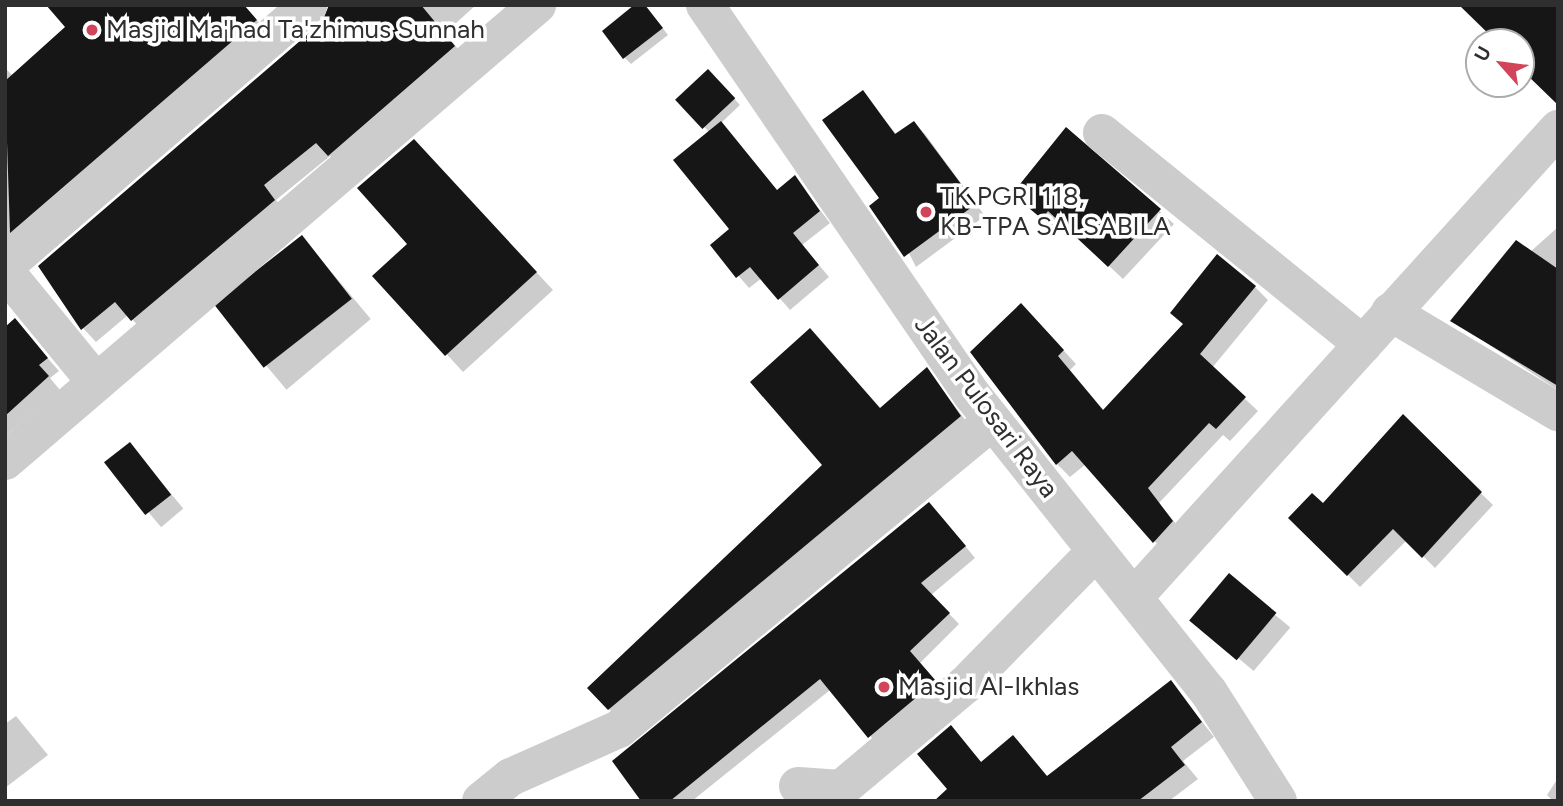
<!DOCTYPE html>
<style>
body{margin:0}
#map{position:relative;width:1563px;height:806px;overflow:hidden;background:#fff;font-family:Figtree,sans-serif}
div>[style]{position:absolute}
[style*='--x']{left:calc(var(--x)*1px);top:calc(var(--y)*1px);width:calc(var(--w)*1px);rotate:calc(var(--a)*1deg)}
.shadow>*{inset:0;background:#0003;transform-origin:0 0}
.building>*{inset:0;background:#161616;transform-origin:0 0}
.minor>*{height:38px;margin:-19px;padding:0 19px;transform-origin:19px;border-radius:19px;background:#ccc}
.dots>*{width:19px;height:19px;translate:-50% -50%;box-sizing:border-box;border:4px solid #fff;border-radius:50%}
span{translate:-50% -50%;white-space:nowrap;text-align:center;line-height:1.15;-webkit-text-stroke:7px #fff;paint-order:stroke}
.poi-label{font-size:26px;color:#2f2f2f}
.left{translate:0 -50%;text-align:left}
.street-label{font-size:26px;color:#2f2f2f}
.frame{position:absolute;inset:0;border:7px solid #2f2f2f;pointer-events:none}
.north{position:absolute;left:1465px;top:28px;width:70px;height:70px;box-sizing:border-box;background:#fff;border:2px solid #acacac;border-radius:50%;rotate:298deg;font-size:19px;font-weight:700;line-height:28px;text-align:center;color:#2f2f2f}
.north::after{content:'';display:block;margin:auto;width:24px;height:32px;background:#d24459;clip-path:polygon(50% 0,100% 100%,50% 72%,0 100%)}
</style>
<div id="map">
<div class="shadow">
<div style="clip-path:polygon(244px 5px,268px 33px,5px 263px,5px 68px,13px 76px)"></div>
<div style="clip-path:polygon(330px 5px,476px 5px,445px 33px,467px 60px,342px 168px,330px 156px,276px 200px,288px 215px,146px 334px,128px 315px,96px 342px,83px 328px,324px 22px)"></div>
<div style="clip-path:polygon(648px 9px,668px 35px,631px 64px,625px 58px)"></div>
<div style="clip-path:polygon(708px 71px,740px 105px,721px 123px,778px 192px,795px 178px,830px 223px,802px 245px,829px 277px,790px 310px,762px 278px,749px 288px,712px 245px,732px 229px,710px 133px,678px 99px)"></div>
<div style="clip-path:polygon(862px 92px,897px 135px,914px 123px,925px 134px,985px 216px,916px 267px,881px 198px)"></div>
<div style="clip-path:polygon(1067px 129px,1174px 224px,1123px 279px,1063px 223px,1057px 231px,1014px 194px)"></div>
<div style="clip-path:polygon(431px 159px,553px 290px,463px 372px,375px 276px,409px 244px)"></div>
<div style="clip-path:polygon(1558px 227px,1558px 390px,1453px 321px)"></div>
<div style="left:302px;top:237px;width:107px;height:110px;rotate:50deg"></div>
<div style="clip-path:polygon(1255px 287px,1268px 300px,1212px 368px,1258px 411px,1230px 441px,1223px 435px,1159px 503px,1185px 535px,1167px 555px,1086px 464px,1070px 477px,1057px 464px,972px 353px,1034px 318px,1076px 364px,1070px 370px,1104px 411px)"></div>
<div style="clip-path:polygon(15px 321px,59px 371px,50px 378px,60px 390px,5px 436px,5px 328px)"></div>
<div style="clip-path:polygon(927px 370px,973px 430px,622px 722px,609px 709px,881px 409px)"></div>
<div style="clip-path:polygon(1403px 417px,1493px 505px,1435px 568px,1407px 540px,1360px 587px,1291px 518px,1323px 506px)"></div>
<div style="left:130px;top:445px;width:83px;height:29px;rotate:50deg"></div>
<div style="clip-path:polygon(940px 515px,975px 558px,931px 595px,959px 624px,920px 663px,945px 693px,880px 747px,830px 690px,692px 801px,643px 801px)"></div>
<div style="left:1229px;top:576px;width:80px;height:57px;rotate:40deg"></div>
<div style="clip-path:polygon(1171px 682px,1214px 737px,1183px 761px,1198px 779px,1169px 801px,959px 801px,951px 728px,982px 763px,1013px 737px,1048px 778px)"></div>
<div style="clip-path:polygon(16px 716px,48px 755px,5px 788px,5px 724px)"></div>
<div style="clip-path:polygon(1558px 778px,1558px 801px,1553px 801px,1547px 795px)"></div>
</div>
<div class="building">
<div style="clip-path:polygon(46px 5px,244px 5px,257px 20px,10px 233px,5px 81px,65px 27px)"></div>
<div style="clip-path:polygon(329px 5px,421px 5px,455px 46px,328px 156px,316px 143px,264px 185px,275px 200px,131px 321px,115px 302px,81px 330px,38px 266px,322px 22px)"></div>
<div style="clip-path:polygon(634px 5px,645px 5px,663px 28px,623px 59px,602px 31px)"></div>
<div style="clip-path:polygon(1459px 5px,1558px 5px,1558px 105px,1521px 69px,1521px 42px,1497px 42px)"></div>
<div style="left:708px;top:69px;width:40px;height:45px;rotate:47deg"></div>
<div style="clip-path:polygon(863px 90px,895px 134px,914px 121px,976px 204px,904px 257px,869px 206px,879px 198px,822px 120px)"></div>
<div style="clip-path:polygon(721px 121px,777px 190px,795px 175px,820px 211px,793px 233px,819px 265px,778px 300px,750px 267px,736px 278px,710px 245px,729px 229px,673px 160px)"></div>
<div style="clip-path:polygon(1066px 127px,1161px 209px,1108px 267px,1048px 211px,1042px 219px,1012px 194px)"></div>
<div style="clip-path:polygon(414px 139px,537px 272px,445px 356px,372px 276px,407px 244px,357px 188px)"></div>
<div style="left:302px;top:235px;width:81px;height:112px;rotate:52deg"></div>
<div style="clip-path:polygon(1516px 240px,1558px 269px,1558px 386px,1450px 321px)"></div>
<div style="clip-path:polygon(1217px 254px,1256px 286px,1200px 354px,1246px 397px,1216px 429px,1209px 423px,1148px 488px,1173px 521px,1153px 543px,1072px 451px,1056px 465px,970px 352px,1021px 303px,1064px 350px,1058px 356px,1103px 410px,1183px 324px,1170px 313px)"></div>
<div style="clip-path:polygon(15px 318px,48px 358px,39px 365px,49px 376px,5px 416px,5px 327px)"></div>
<div style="clip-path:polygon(810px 328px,880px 408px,927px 367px,961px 416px,608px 710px,587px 688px,822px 465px,750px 382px)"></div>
<div style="clip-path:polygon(1403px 414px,1482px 492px,1422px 558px,1393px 529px,1347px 576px,1288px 518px,1312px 493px,1323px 503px)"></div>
<div style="left:130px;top:442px;width:67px;height:33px;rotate:52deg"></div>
<div style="clip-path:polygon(929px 502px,966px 546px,921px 583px,950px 613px,910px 651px,936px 681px,868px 738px,820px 679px,670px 801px,641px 801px,612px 761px)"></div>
<div style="left:1229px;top:573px;width:62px;height:62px;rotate:40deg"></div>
<div style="clip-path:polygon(1171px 680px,1202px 722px,1171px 747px,1185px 765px,1138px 801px,934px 801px,947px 789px,917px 754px,951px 725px,981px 762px,1013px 735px,1047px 776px)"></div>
</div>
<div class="minor">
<div style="--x:705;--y:5;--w:474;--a:55.6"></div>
<div style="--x:973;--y:396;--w:377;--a:51.5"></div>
<div style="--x:1208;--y:691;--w:130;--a:57.5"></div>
<div style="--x:1102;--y:133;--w:336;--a:39"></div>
<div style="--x:5;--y:266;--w:400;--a:-40.7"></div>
<div style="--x:5;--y:271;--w:144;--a:50.7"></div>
<div style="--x:1390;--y:312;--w:196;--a:30.8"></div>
<div style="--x:5;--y:461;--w:701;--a:-40.6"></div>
<div style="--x:1134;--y:597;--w:632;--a:-47.82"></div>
<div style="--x:798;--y:786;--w:43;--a:4"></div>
<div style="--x:841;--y:789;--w:162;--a:-40"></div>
<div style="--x:965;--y:685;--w:187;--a:-45.6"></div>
<div style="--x:481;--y:801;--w:38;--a:-39"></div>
<div style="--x:511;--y:777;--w:118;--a:-24"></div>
<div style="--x:619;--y:729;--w:484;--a:-39.5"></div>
</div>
<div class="dots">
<div style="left:92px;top:30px;background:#d24459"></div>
<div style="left:926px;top:212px;background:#d24459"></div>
<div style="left:884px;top:687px;background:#d24459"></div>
</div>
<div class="poi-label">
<span class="left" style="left:106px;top:30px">Masjid Ma'had Ta'zhimus Sunnah</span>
<span class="left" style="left:940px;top:212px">TK PGRI 118,<br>KB-TPA SALSABILA</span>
<span class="left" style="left:898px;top:687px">Masjid Al-Ikhlas</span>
</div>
<div class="street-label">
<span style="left:986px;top:407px;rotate:53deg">Jalan Pulosari Raya</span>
</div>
<div class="frame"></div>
<div class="north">U</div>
</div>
